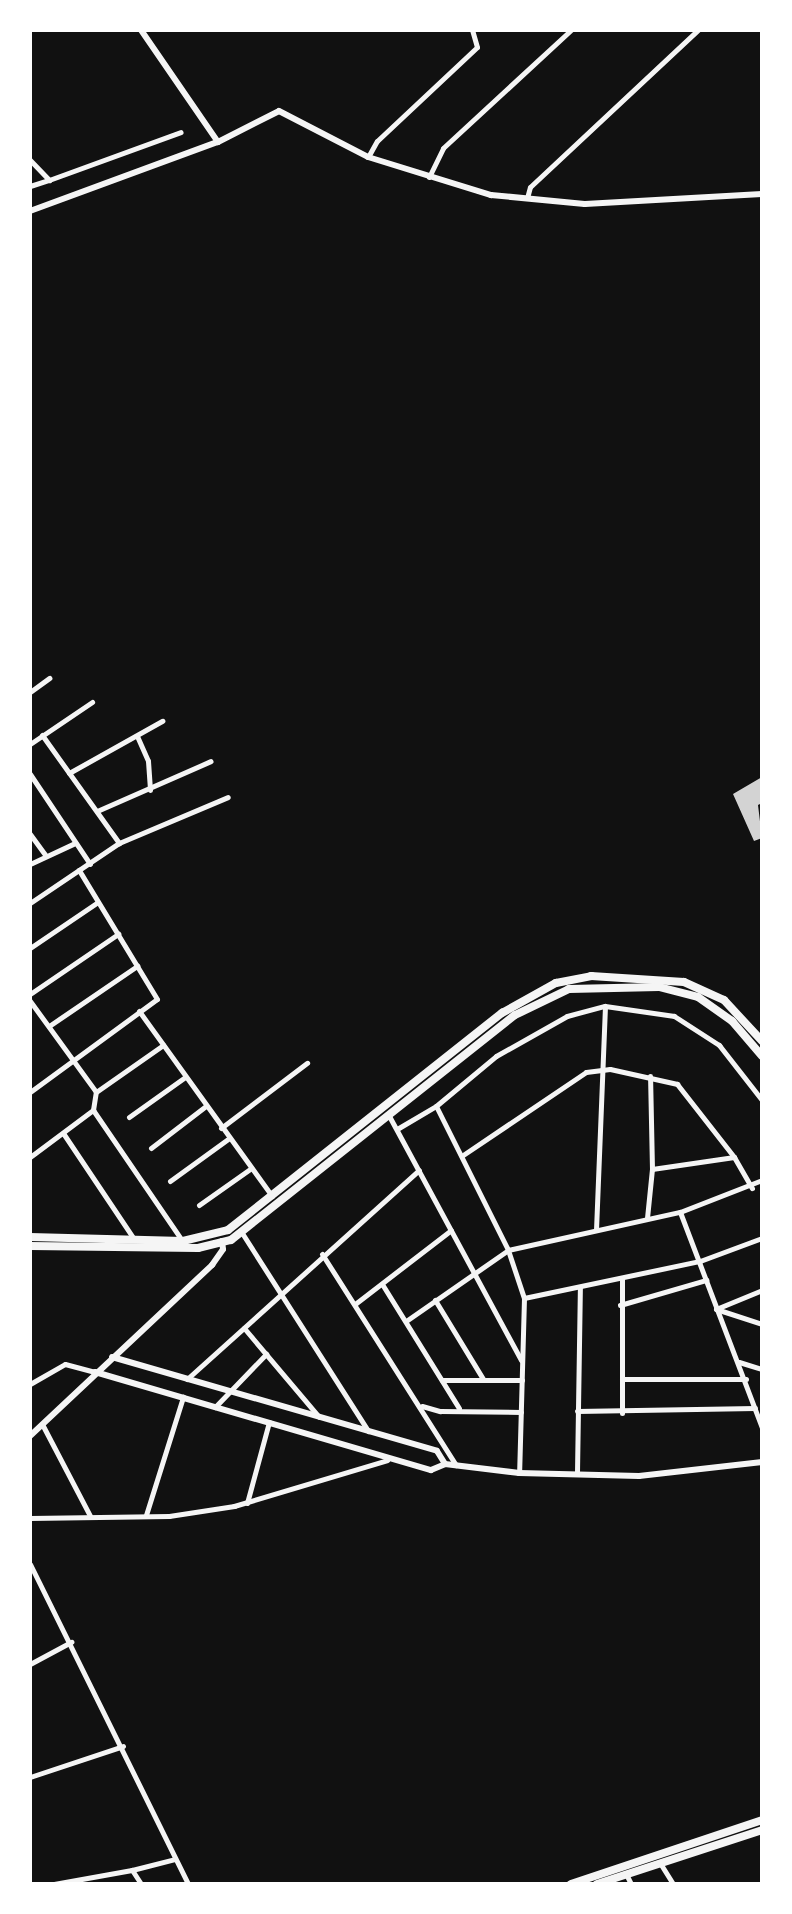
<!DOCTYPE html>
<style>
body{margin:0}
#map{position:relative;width:792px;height:1914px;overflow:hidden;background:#111;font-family:Figtree,sans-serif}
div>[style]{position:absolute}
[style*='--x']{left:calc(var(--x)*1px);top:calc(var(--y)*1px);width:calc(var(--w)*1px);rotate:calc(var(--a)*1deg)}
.building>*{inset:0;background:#d3d3d3}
.minor>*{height:5px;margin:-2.5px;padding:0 2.5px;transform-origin:2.5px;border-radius:2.5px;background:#f5f5f5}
.tertiary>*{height:6px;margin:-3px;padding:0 3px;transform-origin:3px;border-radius:3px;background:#f5f5f5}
.primary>*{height:8px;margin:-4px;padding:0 4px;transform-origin:4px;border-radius:4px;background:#f5f5f5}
span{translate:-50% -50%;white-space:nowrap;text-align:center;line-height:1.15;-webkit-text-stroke:5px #fff;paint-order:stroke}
.frame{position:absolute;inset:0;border:32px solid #fff;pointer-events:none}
</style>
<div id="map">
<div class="building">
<div style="clip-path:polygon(762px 777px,762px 803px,758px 805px,762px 838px,754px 841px,733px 794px)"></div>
</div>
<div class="minor">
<div style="--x:368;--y:157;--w:18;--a:-61"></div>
<div style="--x:377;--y:141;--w:137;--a:-43.2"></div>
<div style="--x:477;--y:47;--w:18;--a:-106"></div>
<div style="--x:30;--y:160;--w:28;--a:46"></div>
<div style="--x:49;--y:180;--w:140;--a:-20"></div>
<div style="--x:429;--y:177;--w:32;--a:-64"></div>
<div style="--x:443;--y:148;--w:174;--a:-42.7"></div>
<div style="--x:30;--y:186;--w:20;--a:-18"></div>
<div style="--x:527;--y:198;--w:11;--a:-75"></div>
<div style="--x:530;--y:187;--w:230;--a:-43.1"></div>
<div style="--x:30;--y:692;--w:24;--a:-36"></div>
<div style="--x:42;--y:735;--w:133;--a:54.5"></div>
<div style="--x:137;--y:736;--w:27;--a:66"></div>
<div style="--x:148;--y:761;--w:29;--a:86"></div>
<div style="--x:30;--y:744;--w:75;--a:-34.1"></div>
<div style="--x:69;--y:773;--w:107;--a:-29.2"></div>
<div style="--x:30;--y:774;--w:108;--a:56.3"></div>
<div style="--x:97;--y:811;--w:124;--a:-23.7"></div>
<div style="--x:30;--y:834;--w:26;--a:54"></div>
<div style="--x:30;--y:864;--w:50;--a:-25"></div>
<div style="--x:30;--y:903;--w:107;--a:-34"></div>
<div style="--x:119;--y:843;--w:118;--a:-22.9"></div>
<div style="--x:30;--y:948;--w:82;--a:-34.1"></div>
<div style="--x:30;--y:994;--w:107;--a:-34.3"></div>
<div style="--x:30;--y:1001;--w:112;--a:54"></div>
<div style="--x:96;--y:1092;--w:82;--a:-35"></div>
<div style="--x:139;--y:1011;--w:228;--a:54.3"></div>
<div style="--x:49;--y:1026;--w:107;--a:-34.3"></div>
<div style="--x:30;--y:1092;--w:157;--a:-36.2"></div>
<div style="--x:157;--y:999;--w:151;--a:-121.2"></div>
<div style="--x:436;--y:1106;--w:161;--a:63.4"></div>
<div style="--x:508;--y:1250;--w:51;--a:71.6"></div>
<div style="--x:524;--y:1298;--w:175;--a:91.6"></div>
<div style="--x:93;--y:1110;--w:18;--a:-81"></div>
<div style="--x:388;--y:1114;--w:280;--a:61.6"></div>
<div style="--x:129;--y:1117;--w:69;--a:-35.5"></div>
<div style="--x:221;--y:1128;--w:108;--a:-37.1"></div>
<div style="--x:397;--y:1129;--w:45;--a:-30.5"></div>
<div style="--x:436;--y:1106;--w:78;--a:-39.8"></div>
<div style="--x:496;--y:1056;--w:81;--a:-29.4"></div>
<div style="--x:567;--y:1016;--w:39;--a:-15"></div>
<div style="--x:605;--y:1006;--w:70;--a:8.2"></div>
<div style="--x:674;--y:1016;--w:54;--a:32.8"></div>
<div style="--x:719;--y:1045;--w:70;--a:52"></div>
<div style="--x:63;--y:1133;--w:128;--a:56.2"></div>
<div style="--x:151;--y:1148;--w:69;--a:-37.4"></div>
<div style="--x:463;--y:1155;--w:148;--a:-34"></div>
<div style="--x:586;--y:1072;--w:24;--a:-7"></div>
<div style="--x:610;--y:1069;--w:69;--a:12.6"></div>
<div style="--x:677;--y:1084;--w:93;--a:52"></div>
<div style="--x:734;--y:1157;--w:36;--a:60"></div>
<div style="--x:30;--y:1157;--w:79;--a:-36.7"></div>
<div style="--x:93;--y:1110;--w:160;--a:55.7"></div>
<div style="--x:652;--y:1169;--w:83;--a:-8.3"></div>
<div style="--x:170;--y:1181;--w:72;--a:-35.9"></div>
<div style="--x:199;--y:1205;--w:62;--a:-35.2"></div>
<div style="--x:680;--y:1212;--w:231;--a:69.2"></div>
<div style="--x:647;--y:1218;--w:49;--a:-84.2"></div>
<div style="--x:652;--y:1169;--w:93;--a:-91.2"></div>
<div style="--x:596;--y:1230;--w:224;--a:-87.7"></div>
<div style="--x:242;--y:1233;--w:235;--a:57.5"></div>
<div style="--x:322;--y:1254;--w:250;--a:57.6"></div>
<div style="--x:622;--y:1278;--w:135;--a:90"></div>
<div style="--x:382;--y:1284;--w:146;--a:58.2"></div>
<div style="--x:524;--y:1298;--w:180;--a:-11.9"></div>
<div style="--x:700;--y:1261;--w:66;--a:-20.4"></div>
<div style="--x:435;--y:1300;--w:92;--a:58.7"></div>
<div style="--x:355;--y:1304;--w:121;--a:-37.6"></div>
<div style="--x:620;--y:1305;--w:90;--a:-16.2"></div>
<div style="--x:716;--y:1309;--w:50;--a:-22.4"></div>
<div style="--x:716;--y:1309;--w:48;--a:18.1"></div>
<div style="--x:406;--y:1321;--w:124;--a:-34.8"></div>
<div style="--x:508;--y:1250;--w:176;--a:-12.5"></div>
<div style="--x:680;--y:1212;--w:88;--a:-21.3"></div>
<div style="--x:244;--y:1328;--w:116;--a:49.9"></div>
<div style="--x:739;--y:1362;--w:24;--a:17"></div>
<div style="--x:187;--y:1379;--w:312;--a:-42"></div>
<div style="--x:622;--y:1379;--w:124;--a:0"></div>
<div style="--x:442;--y:1380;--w:80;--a:0"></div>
<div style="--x:30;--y:1384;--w:40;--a:-29.7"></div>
<div style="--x:65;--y:1364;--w:31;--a:15"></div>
<div style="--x:422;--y:1406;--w:19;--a:16"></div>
<div style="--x:440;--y:1411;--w:81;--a:0.7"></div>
<div style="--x:215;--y:1407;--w:74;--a:-46.1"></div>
<div style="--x:577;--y:1411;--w:178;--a:-1"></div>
<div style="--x:42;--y:1424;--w:104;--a:62.4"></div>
<div style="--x:577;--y:1472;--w:185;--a:-89.1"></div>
<div style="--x:247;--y:1503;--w:84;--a:-74.8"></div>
<div style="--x:146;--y:1515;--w:124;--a:-72.6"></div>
<div style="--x:30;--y:1518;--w:139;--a:-0.8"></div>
<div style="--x:169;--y:1516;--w:66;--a:-8.7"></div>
<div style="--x:234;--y:1506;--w:160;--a:-16.7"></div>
<div style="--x:30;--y:1564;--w:357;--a:63.7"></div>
<div style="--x:30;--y:1664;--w:47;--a:-28.2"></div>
<div style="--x:30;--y:1777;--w:98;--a:-18.4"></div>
<div style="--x:660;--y:1863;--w:25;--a:58"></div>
<div style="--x:132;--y:1870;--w:44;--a:-14.3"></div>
<div style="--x:626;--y:1874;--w:11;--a:63"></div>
<div style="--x:54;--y:1884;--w:79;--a:-10.2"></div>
<div style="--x:132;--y:1870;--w:17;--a:57"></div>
</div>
<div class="tertiary">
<div style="--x:141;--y:30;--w:136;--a:55.5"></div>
<div style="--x:30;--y:211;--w:200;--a:-20.2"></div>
<div style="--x:218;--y:142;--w:68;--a:-26.9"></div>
<div style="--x:279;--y:111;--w:100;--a:27.3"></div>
<div style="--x:368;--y:157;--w:129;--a:17.2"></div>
<div style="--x:491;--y:195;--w:94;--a:5.5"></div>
<div style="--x:585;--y:204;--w:177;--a:-3.2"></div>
<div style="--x:112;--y:1357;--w:338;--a:16.1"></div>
<div style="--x:437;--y:1451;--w:15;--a:58"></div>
<div style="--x:95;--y:1372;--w:350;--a:16.3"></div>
<div style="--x:431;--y:1470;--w:15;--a:-23"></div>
<div style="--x:445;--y:1464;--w:75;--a:6.9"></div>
<div style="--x:519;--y:1473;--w:120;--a:1.4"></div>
<div style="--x:639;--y:1476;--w:124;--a:-6.5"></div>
<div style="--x:30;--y:1436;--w:250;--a:-43.2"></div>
<div style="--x:212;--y:1265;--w:19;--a:-55"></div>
<div style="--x:223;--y:1249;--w:8;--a:-97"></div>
</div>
<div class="primary">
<div style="--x:30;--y:1237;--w:153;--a:1.5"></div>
<div style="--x:183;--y:1241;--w:46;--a:-13.7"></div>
<div style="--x:228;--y:1230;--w:350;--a:-38.4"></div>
<div style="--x:502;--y:1013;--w:62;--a:-29.1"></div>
<div style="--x:556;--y:983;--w:36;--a:-11"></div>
<div style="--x:591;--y:976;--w:93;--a:3.7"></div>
<div style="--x:684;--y:982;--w:44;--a:24.2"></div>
<div style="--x:724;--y:1000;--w:56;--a:47.2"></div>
<div style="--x:30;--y:1246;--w:168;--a:0.7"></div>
<div style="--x:198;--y:1248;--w:34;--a:-14"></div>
<div style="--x:231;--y:1240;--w:362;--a:-38.4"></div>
<div style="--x:515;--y:1015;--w:60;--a:-25.7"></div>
<div style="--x:569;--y:989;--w:90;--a:-1.3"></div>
<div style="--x:659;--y:987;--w:40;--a:14.4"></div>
<div style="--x:698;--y:997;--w:42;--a:35.2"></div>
<div style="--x:732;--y:1021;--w:46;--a:49.4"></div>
<div style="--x:571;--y:1884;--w:201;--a:-18.5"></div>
<div style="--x:597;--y:1884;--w:174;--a:-18.1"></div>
</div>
<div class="frame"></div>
</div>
